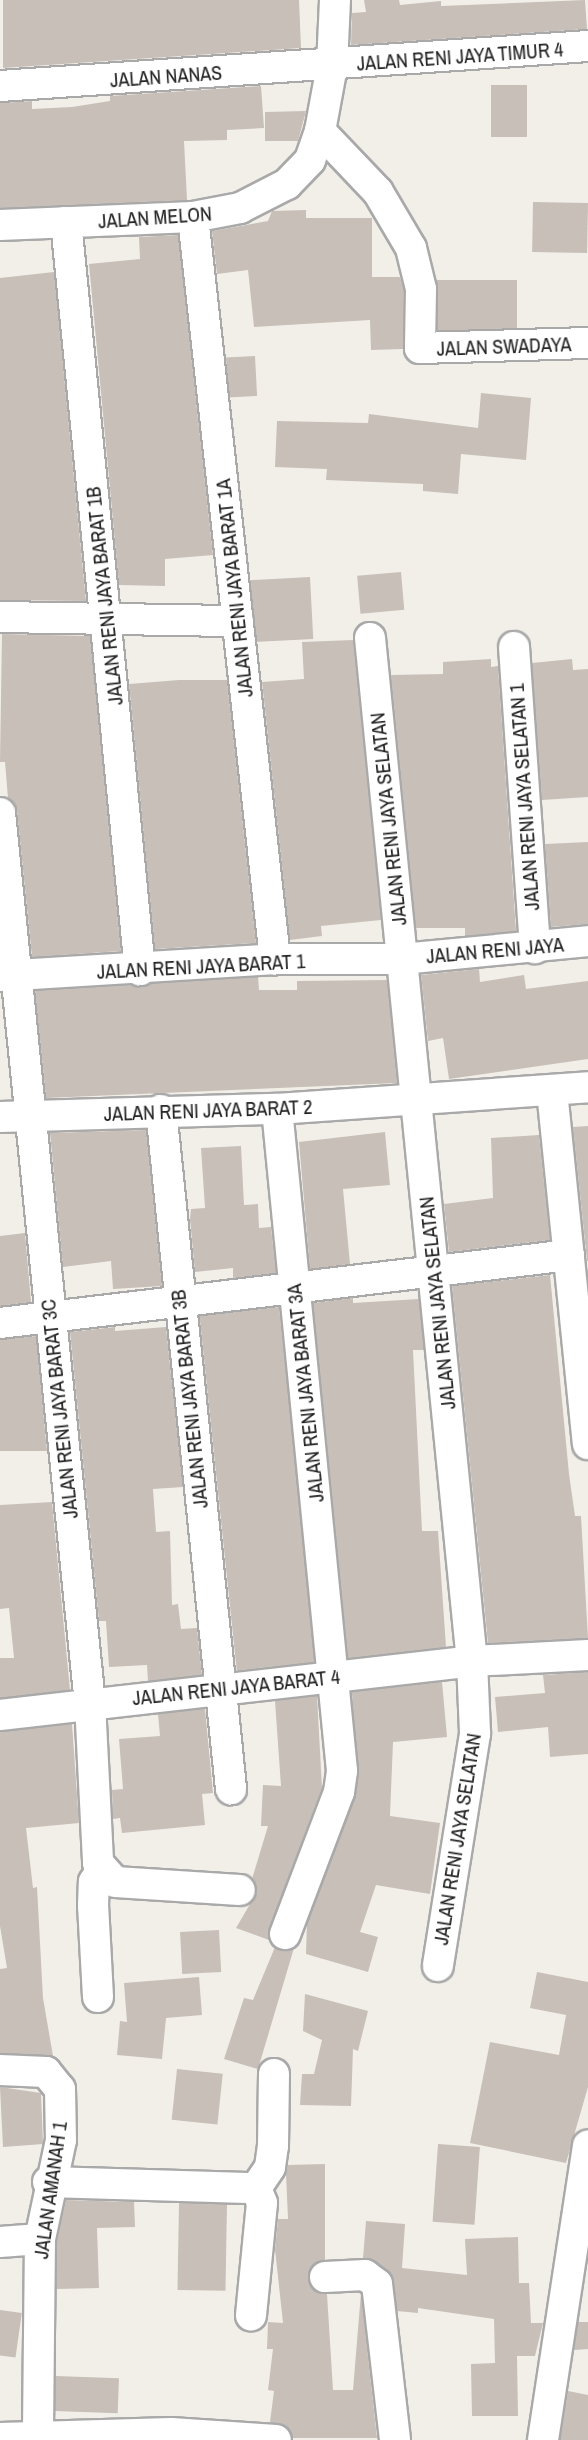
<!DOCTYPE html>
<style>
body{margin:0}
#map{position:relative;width:588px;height:2440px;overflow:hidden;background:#f2efe9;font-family:"Archivo Narrow",sans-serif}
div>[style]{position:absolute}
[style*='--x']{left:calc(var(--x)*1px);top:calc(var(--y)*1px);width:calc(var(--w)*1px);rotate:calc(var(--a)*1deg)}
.building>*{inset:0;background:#c7bfb8;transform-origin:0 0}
.roads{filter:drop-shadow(2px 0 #a9a9a9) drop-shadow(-2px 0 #a9a9a9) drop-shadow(0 2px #a9a9a9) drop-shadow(0 -2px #a9a9a9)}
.minor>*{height:30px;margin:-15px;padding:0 15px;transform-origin:15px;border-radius:15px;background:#fff}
span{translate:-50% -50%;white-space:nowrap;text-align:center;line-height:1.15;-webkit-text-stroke:5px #fff;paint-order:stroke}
.street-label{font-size:20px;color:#222}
</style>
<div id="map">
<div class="building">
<div style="clip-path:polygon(3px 0,299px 0,301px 48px,3px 68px)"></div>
<div style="clip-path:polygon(364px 0,399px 0,400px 5px,441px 1px,441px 6px,585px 0,587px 29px,351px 45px,352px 13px,366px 12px)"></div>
<div style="left:491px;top:85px;width:36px;height:52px"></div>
<div style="clip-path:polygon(261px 86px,264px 128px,227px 130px,227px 140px,184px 141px,187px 200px,0 208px,0 103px,32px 101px,32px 109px,72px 107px,110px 101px,110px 96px)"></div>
<div style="clip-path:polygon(306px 111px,298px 141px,265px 141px,265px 112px)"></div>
<div style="left:533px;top:202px;width:55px;height:50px;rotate:1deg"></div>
<div style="clip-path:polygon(306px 210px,306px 218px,372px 218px,372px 277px,400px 277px,404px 291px,403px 349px,371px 350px,370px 320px,254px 327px,248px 270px,217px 274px,212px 231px,268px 221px,272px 211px)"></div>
<div style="clip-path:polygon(178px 235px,213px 555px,165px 559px,165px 586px,119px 585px,89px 264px,140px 259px,139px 237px)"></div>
<div style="clip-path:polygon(54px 272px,86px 601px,0 600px,0 278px)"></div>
<div style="left:437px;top:280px;width:80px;height:50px"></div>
<div style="left:255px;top:356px;width:40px;height:29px;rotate:87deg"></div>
<div style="clip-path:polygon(481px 393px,531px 398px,526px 460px,461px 454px,458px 494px,423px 491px,423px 484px,326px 480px,327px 469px,275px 467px,277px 421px,368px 423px,369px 414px,478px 428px)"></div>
<div style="left:401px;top:572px;width:38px;height:44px;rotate:85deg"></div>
<div style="left:310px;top:577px;width:62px;height:60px;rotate:87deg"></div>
<div style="clip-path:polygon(2px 634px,90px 636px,121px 951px,32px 957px,17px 811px,8px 798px,5px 762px,0 762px)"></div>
<div style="clip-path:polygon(353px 640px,381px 920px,321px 926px,322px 936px,290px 940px,262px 682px,304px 679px,302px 642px)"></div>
<div style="clip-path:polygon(491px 659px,491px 667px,498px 666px,516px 931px,465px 936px,465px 928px,416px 928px,391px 675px,443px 674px,443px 662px)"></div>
<div style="clip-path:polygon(572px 659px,573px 670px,588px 669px,588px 797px,542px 800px,532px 663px)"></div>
<div style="clip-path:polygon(179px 680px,227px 680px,256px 943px,155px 949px,129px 684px)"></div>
<div style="clip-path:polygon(588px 842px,588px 924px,551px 927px,545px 844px)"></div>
<div style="clip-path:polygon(479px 969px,480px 982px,524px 975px,526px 989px,588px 981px,588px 1059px,449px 1079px,443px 1038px,428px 1041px,421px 975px)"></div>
<div style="clip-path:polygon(258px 977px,259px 990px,297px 990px,297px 981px,387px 980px,397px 1083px,46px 1098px,35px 991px)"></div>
<div style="clip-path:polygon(588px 1126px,588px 1261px,587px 1261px,573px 1127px)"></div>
<div style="clip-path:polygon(146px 1130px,162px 1286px,113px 1289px,111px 1261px,63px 1267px,50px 1133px)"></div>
<div style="clip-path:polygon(385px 1132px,390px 1185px,343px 1189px,350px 1264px,310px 1269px,299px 1142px)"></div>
<div style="clip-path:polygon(539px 1135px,550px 1240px,449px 1252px,444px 1204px,493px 1198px,491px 1138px)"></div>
<div style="clip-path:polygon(241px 1146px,244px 1205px,258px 1204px,259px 1228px,271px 1227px,276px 1273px,233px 1278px,233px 1268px,195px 1272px,190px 1219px,191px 1209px,205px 1208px,201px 1148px)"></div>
<div style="clip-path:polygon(25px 1233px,31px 1302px,0 1306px,0 1236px)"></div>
<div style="clip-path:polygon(550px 1275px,569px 1474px,575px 1516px,581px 1516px,588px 1638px,488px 1643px,452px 1286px)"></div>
<div style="clip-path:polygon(353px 1298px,353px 1303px,419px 1299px,424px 1350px,413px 1350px,422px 1531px,438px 1531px,446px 1647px,348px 1658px,313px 1303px)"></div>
<div style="left:279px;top:1307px;width:357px;height:80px;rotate:84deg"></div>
<div style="clip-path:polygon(115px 1327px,115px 1331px,166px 1327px,183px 1487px,153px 1489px,156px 1532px,170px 1531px,172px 1605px,178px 1604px,181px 1629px,197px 1628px,202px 1675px,148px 1681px,147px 1665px,109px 1667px,106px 1621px,99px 1621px,70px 1332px)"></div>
<div style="clip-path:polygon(36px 1336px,47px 1451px,0 1451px,0 1340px)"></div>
<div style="clip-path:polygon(52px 1502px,70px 1690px,0 1698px,0 1658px,14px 1658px,9px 1608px,0 1609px,0 1505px)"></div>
<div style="clip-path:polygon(588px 1672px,588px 1754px,550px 1757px,548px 1727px,498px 1732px,495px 1697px,545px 1693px,543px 1675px)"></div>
<div style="clip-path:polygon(442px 1682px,447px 1737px,393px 1742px,390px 1816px,440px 1823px,430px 1894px,376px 1885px,360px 1932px,378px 1937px,368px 1972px,306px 1954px,307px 1923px,356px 1794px,352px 1692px)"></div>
<div style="clip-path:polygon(317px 1696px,322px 1788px,269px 1928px,269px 1940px,236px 1928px,257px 1892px,252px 1879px,268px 1826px,261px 1826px,263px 1785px,281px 1786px,275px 1701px)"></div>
<div style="clip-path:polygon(205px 1709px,213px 1793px,202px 1794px,205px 1825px,122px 1833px,120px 1818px,113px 1819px,112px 1790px,123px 1789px,119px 1739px,160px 1736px,158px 1714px)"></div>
<div style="clip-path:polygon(72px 1724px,79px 1823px,26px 1828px,33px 1888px,37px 1887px,43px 1998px,53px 2056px,0 2053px,0 1969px,7px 1968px,0 1926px,0 1732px)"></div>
<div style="left:219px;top:1930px;width:42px;height:39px;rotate:87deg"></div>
<div style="clip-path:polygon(275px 1947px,294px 1948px,258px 2069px,224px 2059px,244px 1998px,253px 2000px)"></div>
<div style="clip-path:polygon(537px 1972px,588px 1982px,588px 2087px,566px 2163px,470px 2143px,490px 2042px,559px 2055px,566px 2015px,530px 2008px)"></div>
<div style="clip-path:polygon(199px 1977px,202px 2015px,166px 2018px,162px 2059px,117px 2055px,120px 2021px,127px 2022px,124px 1983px)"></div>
<div style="clip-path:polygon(305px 1994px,368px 2011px,358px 2051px,353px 2049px,351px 2106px,300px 2105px,302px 2074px,314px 2074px,322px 2040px,303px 2031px)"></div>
<div style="left:177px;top:2069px;width:46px;height:51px;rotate:6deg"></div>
<div style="clip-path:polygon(0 2087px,41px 2093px,43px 2144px,3px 2147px)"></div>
<div style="left:438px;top:2144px;width:42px;height:78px;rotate:4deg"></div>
<div style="clip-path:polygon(325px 2164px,325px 2260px,315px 2263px,308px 2278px,317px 2292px,327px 2294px,333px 2390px,353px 2390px,361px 2293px,377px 2438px,293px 2438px,286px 2426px,270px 2422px,274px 2391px,268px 2390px,273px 2349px,267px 2349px,268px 2322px,283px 2323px,275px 2249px,278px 2219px,288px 2219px,286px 2174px,288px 2165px)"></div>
<div style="clip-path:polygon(66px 2200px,134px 2202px,135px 2227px,97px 2228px,99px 2288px,57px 2289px,57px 2241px)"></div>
<div style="left:179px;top:2203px;width:48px;height:87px;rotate:1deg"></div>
<div style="clip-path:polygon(366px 2221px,405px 2224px,402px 2268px,467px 2275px,465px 2239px,518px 2237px,519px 2283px,529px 2283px,531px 2323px,543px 2323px,535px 2356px,517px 2356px,518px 2416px,472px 2416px,471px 2364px,495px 2363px,494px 2319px,418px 2308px,418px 2313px,397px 2311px,392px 2275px,363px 2258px)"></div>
<div style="left:0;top:2310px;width:22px;height:45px;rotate:8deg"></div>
<div style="clip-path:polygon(578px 2322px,588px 2322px,588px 2349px,574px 2350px)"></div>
<div style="left:56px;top:2376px;width:63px;height:35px;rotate:2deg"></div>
<div style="clip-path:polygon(568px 2391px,588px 2395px,588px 2440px,560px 2440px)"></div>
</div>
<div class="roads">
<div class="minor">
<div style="--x:0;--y:86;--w:589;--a:-3.89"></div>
<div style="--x:320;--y:131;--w:84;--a:46.4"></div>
<div style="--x:378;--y:192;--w:65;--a:59.5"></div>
<div style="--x:411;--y:248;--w:42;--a:76.3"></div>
<div style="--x:421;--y:289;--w:59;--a:91"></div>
<div style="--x:420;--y:348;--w:168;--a:-1.7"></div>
<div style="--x:193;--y:217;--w:747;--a:83.69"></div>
<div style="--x:66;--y:222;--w:752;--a:84.35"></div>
<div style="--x:0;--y:225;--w:193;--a:-2.4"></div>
<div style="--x:193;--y:217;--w:48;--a:-10.8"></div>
<div style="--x:240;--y:208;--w:53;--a:-27.1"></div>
<div style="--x:287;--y:184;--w:33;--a:-46"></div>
<div style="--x:310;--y:160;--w:31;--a:-71"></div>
<div style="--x:320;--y:131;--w:66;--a:-79.5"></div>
<div style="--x:332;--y:66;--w:66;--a:-87.4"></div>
<div style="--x:0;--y:617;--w:238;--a:1"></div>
<div style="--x:370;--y:638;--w:1028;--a:84.31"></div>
<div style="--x:472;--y:1661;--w:73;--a:87.6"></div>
<div style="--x:475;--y:1734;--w:235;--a:99.1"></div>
<div style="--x:514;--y:647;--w:302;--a:86"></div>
<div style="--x:0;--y:813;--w:895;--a:84.23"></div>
<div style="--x:90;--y:1703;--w:160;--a:87.1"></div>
<div style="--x:98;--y:1863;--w:25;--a:48"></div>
<div style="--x:115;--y:1882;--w:125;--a:3.7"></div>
<div style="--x:0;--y:976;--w:276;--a:-3.5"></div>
<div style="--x:275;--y:959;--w:127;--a:0"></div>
<div style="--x:402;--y:959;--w:187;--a:-5.5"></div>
<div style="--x:552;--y:1091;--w:355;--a:84.2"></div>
<div style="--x:277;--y:1109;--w:665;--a:84.39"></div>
<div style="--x:342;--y:1771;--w:21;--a:98"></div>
<div style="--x:339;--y:1792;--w:152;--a:110.8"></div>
<div style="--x:161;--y:1110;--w:683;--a:84.11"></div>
<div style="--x:0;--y:1117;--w:277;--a:-1.7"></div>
<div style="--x:277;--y:1109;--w:312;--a:-4"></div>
<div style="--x:0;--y:1323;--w:573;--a:-6.81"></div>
<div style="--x:0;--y:1715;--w:475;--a:-6.5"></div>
<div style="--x:472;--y:1661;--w:116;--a:-3"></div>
<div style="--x:98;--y:1997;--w:91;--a:-93.1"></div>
<div style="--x:93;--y:1906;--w:24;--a:-88"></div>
<div style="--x:94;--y:1882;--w:13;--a:-58"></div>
<div style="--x:0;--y:2070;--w:46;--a:2.5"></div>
<div style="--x:46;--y:2072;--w:22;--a:51"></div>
<div style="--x:60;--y:2089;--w:51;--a:88.9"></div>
<div style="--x:61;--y:2140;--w:101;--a:102"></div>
<div style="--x:40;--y:2239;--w:194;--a:90.6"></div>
<div style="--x:48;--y:2182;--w:208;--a:1.7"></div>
<div style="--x:256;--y:2188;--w:16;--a:68"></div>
<div style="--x:262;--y:2203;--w:113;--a:95.6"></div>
<div style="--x:256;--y:2188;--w:25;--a:-56"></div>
<div style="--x:270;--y:2167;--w:21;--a:-82"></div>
<div style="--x:273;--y:2146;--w:72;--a:-89.2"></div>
<div style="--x:0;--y:2242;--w:40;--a:-4.3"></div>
<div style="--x:325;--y:2277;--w:40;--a:-2.9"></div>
<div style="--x:365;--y:2275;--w:15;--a:37"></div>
<div style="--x:377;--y:2284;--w:157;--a:83.4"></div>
<div style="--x:0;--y:2438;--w:171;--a:-1.7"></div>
<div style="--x:171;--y:2433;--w:105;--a:3.8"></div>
<div style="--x:543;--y:2440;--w:298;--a:-81.3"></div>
</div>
</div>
<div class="street-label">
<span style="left:460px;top:56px;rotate:-4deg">JALAN RENI JAYA TIMUR 4</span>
<span style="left:166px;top:76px;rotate:-4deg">JALAN NANAS</span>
<span style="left:155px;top:217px;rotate:-4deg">JALAN MELON</span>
<span style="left:504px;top:346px;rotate:-2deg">JALAN SWADAYA</span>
<span style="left:234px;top:588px;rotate:-96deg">JALAN RENI JAYA BARAT 1A</span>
<span style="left:104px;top:596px;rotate:-96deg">JALAN RENI JAYA BARAT 1B</span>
<span style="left:524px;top:797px;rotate:-94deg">JALAN RENI JAYA SELATAN 1</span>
<span style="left:388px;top:819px;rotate:-96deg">JALAN RENI JAYA SELATAN</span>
<span style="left:495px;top:950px;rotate:-5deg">JALAN RENI JAYA</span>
<span style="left:201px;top:966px;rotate:-3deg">JALAN RENI JAYA BARAT 1</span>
<span style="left:208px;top:1110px;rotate:-2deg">JALAN RENI JAYA BARAT 2</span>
<span style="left:437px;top:1303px;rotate:-96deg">JALAN RENI JAYA SELATAN</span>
<span style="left:305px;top:1393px;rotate:-96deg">JALAN RENI JAYA BARAT 3A</span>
<span style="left:189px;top:1399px;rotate:-96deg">JALAN RENI JAYA BARAT 3B</span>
<span style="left:59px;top:1409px;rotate:-96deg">JALAN RENI JAYA BARAT 3C</span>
<span style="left:236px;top:1687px;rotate:-6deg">JALAN RENI JAYA BARAT 4</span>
<span style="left:457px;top:1839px;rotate:-81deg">JALAN RENI JAYA SELATAN</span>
<span style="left:50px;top:2190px;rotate:-82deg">JALAN AMANAH 1</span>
</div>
</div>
